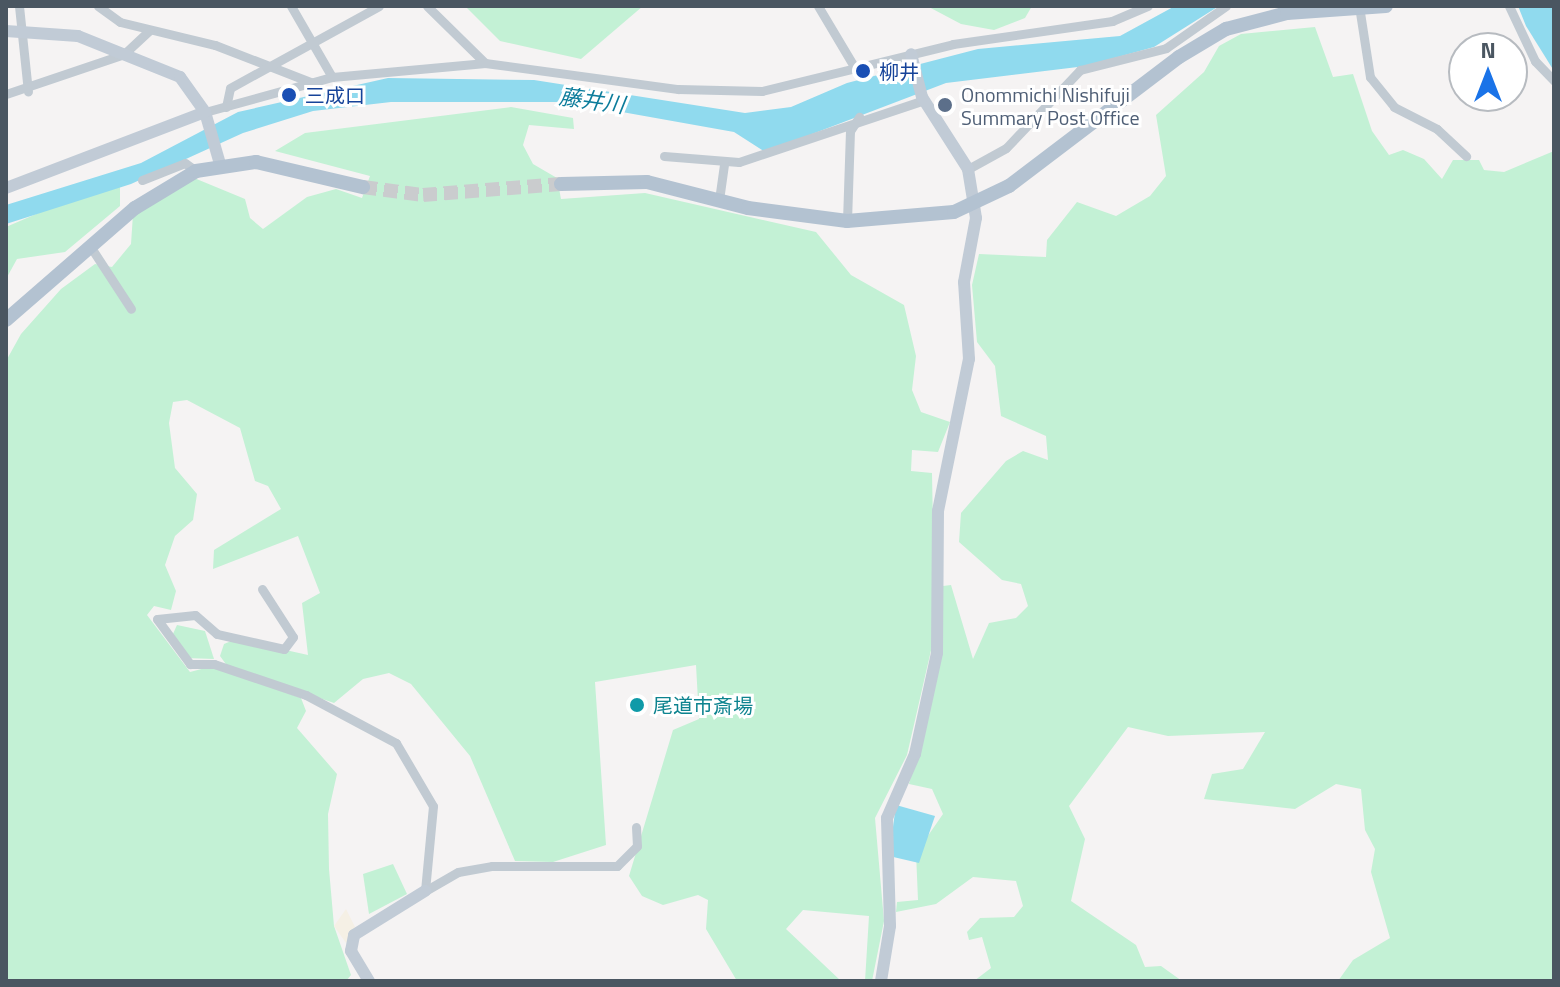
<!DOCTYPE html>
<meta charset="utf-8">
<style>
body{margin:0}
#map{position:relative;width:1560px;height:987px;overflow:hidden;background:#f5f3f3;font-family:"Titillium Web","Noto Sans JP",sans-serif}
div>[style]{position:absolute}
[style*='--x']{left:calc(var(--x)*1px);top:calc(var(--y)*1px);width:calc(var(--w)*1px);rotate:calc(var(--a)*1deg)}
.green>*{inset:0;background:#c3f1d5}
.sand>*{inset:0;background:#f5f0e5}
.water>*{inset:0;background:#90daee}
.primary-tunnel>*{height:14px;margin-top:-7px;transform-origin:0;background:repeating-linear-gradient(90deg,#caccce 0 14px,transparent 0 21px)}
.street>*{height:9px;margin:-4.5px;padding:0 4.5px;transform-origin:4.5px;border-radius:4.5px;background:#c1cad2}
.secondary>*{height:12px;margin:-6px;padding:0 6px;transform-origin:6px;border-radius:6px;background:#c1cbd6}
.primary>*{height:14px;margin:-7px;padding:0 7px;transform-origin:7px;border-radius:7px;background:#b3c2d1}
.dots>*{width:22px;height:22px;translate:-50% -50%;box-sizing:border-box;border:4px solid #fff;border-radius:50%}
span{translate:-50% -50%;white-space:nowrap;text-align:center;line-height:1.15;-webkit-text-stroke:6px #fff;paint-order:stroke}
.transit-label{font-size:20px;color:#164399}
.left{translate:0 -50%;text-align:left}
.service-label{font-size:20px;color:#4e5e75}
.culture-label{font-size:20px;color:#0d838f}
.water-label{font-size:22px;color:#0c7c9b;font-style:italic}
.frame{position:absolute;inset:0;border:8px solid #4a5661;pointer-events:none}
.north{position:absolute;left:1448px;top:32px;width:80px;height:80px;box-sizing:border-box;background:#fff;border:2px solid #b7bbc0;border-radius:50%;rotate:0deg;font-size:22px;font-weight:700;line-height:32px;text-align:center;color:#4a5661}
.north::after{content:'';display:block;margin:auto;width:28px;height:36px;background:#1a73e8;clip-path:polygon(50% 0,100% 100%,50% 72%,0 100%)}
</style>
<div id="map">
<div class="green">
<div style="clip-path:polygon(465px 6px,643px 6px,581px 59px,500px 41px)"></div>
<div style="clip-path:polygon(927px 6px,1032px 6px,1025px 18px,994px 30px,961px 24px)"></div>
<div style="clip-path:polygon(1315px 27px,1333px 77px,1353px 74px,1372px 131px,1389px 155px,1403px 150px,1424px 159px,1442px 179px,1453px 160px,1479px 160px,1484px 170px,1504px 172px,1554px 151px,1554px 981px,1338px 981px,1353px 960px,1390px 938px,1371px 872px,1375px 849px,1365px 830px,1361px 789px,1336px 784px,1295px 809px,1204px 799px,1212px 774px,1243px 769px,1265px 732px,1168px 736px,1128px 727px,1069px 806px,1085px 839px,1071px 901px,1136px 945px,1145px 967px,1161px 966px,1182px 981px,974px 981px,991px 968px,982px 937px,969px 940px,967px 932px,980px 918px,1014px 917px,1023px 906px,1016px 881px,973px 877px,936px 904px,896px 912px,897px 902px,918px 900px,916px 853px,943px 814px,932px 789px,909px 784px,942px 654px,943px 586px,951px 585px,973px 659px,989px 623px,1016px 618px,1028px 606px,1021px 584px,1002px 580px,959px 542px,961px 513px,1006px 461px,1023px 451px,1048px 460px,1046px 436px,1001px 416px,995px 366px,977px 342px,972px 285px,979px 254px,1046px 257px,1047px 240px,1077px 202px,1116px 216px,1150px 196px,1166px 176px,1156px 115px,1204px 72px,1219px 46px,1241px 34px)"></div>
<div style="clip-path:polygon(511px 107px,573px 118px,574px 129px,529px 125px,523px 145px,533px 164px,557px 178px,561px 199px,645px 193px,816px 232px,851px 275px,904px 305px,916px 356px,912px 390px,921px 412px,950px 422px,938px 452px,912px 450px,911px 471px,932px 473px,935px 633px,907px 755px,875px 818px,884px 921px,872px 981px,865px 981px,869px 916px,803px 910px,786px 929px,841px 981px,737px 981px,706px 929px,708px 900px,698px 895px,663px 905px,642px 896px,629px 876px,673px 730px,699px 719px,696px 665px,595px 682px,606px 845px,553px 862px,515px 861px,470px 756px,411px 684px,389px 673px,363px 679px,334px 703px,228px 667px,220px 656px,224px 644px,236px 639px,308px 655px,302px 603px,320px 593px,298px 536px,213px 569px,214px 550px,281px 509px,268px 486px,255px 481px,240px 428px,187px 400px,173px 402px,169px 423px,175px 468px,197px 494px,193px 520px,175px 536px,165px 565px,176px 591px,171px 610px,154px 606px,147px 615px,190px 672px,213px 666px,301px 698px,306px 711px,297px 728px,337px 774px,328px 814px,329px 869px,334px 926px,351px 975px,346px 981px,6px 981px,6px 361px,21px 334px,61px 289px,95px 264px,112px 267px,131px 244px,133px 214px,182px 173px,245px 199px,250px 218px,263px 229px,307px 197px,336px 189px,362px 198px,370px 176px,275px 151px,305px 133px)"></div>
<div style="clip-path:polygon(120px 178px,120px 206px,65px 252px,17px 259px,6px 279px,6px 227px)"></div>
<div style="clip-path:polygon(177px 625px,205px 631px,214px 659px,186px 658px,172px 636px)"></div>
<div style="clip-path:polygon(393px 864px,407px 894px,369px 914px,363px 874px)"></div>
</div>
<div class="sand">
<div style="clip-path:polygon(346px 909px,355px 927px,346px 943px,334px 926px)"></div>
</div>
<div class="water">
<div style="clip-path:polygon(1175px 6px,1219px 6px,1154px 47px,1086px 66px,946px 83px,765px 152px,734px 132px,566px 102px,391px 102px,313px 111px,243px 133px,131px 184px,6px 224px,6px 205px,141px 163px,238px 112px,388px 78px,534px 80px,745px 113px,791px 107px,847px 83px,978px 49px,1120px 36px)"></div>
<div style="clip-path:polygon(1518px 6px,1554px 6px,1554px 71px,1526px 26px)"></div>
<div style="clip-path:polygon(896px 805px,935px 816px,919px 863px,889px 856px)"></div>
</div>
<div class="primary-tunnel">
<div style="--x:363;--y:187;--w:61;--a:7.6"></div>
<div style="--x:423;--y:195;--w:138;--a:-4.6"></div>
</div>
<div class="street">
<div style="--x:19;--y:6;--w:86;--a:84"></div>
<div style="--x:98;--y:6;--w:27;--a:36"></div>
<div style="--x:120;--y:22;--w:98;--a:13.6"></div>
<div style="--x:215;--y:45;--w:105;--a:21.2"></div>
<div style="--x:291;--y:6;--w:82;--a:60"></div>
<div style="--x:427;--y:6;--w:81;--a:44.5"></div>
<div style="--x:818;--y:6;--w:72;--a:59.2"></div>
<div style="--x:1359;--y:6;--w:72;--a:81.2"></div>
<div style="--x:1370;--y:77;--w:38;--a:51"></div>
<div style="--x:1394;--y:107;--w:48;--a:27.1"></div>
<div style="--x:1437;--y:129;--w:40;--a:43"></div>
<div style="--x:1509;--y:6;--w:61;--a:64.7"></div>
<div style="--x:1535;--y:61;--w:28;--a:46"></div>
<div style="--x:6;--y:94;--w:125;--a:-18.7"></div>
<div style="--x:124;--y:54;--w:35;--a:-43"></div>
<div style="--x:226;--y:107;--w:19;--a:-78"></div>
<div style="--x:230;--y:88;--w:170;--a:-28.8"></div>
<div style="--x:205;--y:112;--w:132;--a:-15.4"></div>
<div style="--x:332;--y:77;--w:154;--a:-5.2"></div>
<div style="--x:485;--y:63;--w:195;--a:7.7"></div>
<div style="--x:678;--y:89;--w:84;--a:1.4"></div>
<div style="--x:762;--y:91;--w:197;--a:-13.8"></div>
<div style="--x:953;--y:44;--w:161;--a:-8.2"></div>
<div style="--x:1112;--y:21;--w:39;--a:-23"></div>
<div style="--x:664;--y:156;--w:75;--a:4.6"></div>
<div style="--x:739;--y:162;--w:195;--a:-18.5"></div>
<div style="--x:968;--y:169;--w:43;--a:-28.9"></div>
<div style="--x:1006;--y:148;--w:108;--a:-46.5"></div>
<div style="--x:1080;--y:70;--w:89;--a:-14.3"></div>
<div style="--x:1166;--y:48;--w:73;--a:-35"></div>
<div style="--x:142;--y:180;--w:46;--a:-21.6"></div>
<div style="--x:185;--y:163;--w:14;--a:36"></div>
<div style="--x:719;--y:200;--w:36;--a:-82"></div>
<div style="--x:847;--y:221;--w:90;--a:-88.1"></div>
<div style="--x:850;--y:131;--w:17;--a:-57"></div>
<div style="--x:90;--y:246;--w:75;--a:56.9"></div>
<div style="--x:262;--y:589;--w:57;--a:57.1"></div>
<div style="--x:293;--y:637;--w:15;--a:127"></div>
<div style="--x:284;--y:649;--w:69;--a:-167.4"></div>
<div style="--x:217;--y:634;--w:29;--a:-139"></div>
<div style="--x:195;--y:615;--w:38;--a:174"></div>
<div style="--x:157;--y:619;--w:56;--a:53.7"></div>
<div style="--x:190;--y:664;--w:24;--a:0"></div>
<div style="--x:214;--y:664;--w:97;--a:18.6"></div>
<div style="--x:306;--y:695;--w:102;--a:28.1"></div>
<div style="--x:396;--y:743;--w:73;--a:59.6"></div>
<div style="--x:433;--y:806;--w:85;--a:95.4"></div>
<div style="--x:425;--y:891;--w:38;--a:-30"></div>
<div style="--x:458;--y:872;--w:35;--a:-10"></div>
<div style="--x:492;--y:866;--w:125;--a:0"></div>
<div style="--x:617;--y:866;--w:28;--a:-45"></div>
<div style="--x:637;--y:846;--w:19;--a:-93"></div>
</div>
<div class="secondary">
<div style="--x:6;--y:31;--w:72;--a:4"></div>
<div style="--x:78;--y:36;--w:110;--a:21.9"></div>
<div style="--x:180;--y:77;--w:43;--a:54.5"></div>
<div style="--x:205;--y:112;--w:54;--a:73.9"></div>
<div style="--x:6;--y:188;--w:213;--a:-20.9"></div>
<div style="--x:369;--y:981;--w:35;--a:-121"></div>
<div style="--x:351;--y:951;--w:16;--a:-79"></div>
<div style="--x:354;--y:935;--w:84;--a:-31.8"></div>
<div style="--x:881;--y:981;--w:56;--a:-80.7"></div>
<div style="--x:890;--y:926;--w:108;--a:-91.6"></div>
<div style="--x:887;--y:818;--w:70;--a:-66.4"></div>
<div style="--x:915;--y:754;--w:103;--a:-77.7"></div>
<div style="--x:937;--y:653;--w:142;--a:-89.6"></div>
<div style="--x:938;--y:511;--w:155;--a:-78.5"></div>
<div style="--x:969;--y:359;--w:77;--a:-93.7"></div>
<div style="--x:964;--y:282;--w:65;--a:-79.4"></div>
<div style="--x:976;--y:218;--w:50;--a:-99.3"></div>
<div style="--x:968;--y:169;--w:85;--a:-122.6"></div>
<div style="--x:922;--y:97;--w:44;--a:-104.3"></div>
</div>
<div class="primary">
<div style="--x:561;--y:184;--w:86;--a:-1.3"></div>
<div style="--x:647;--y:182;--w:104;--a:14.4"></div>
<div style="--x:748;--y:208;--w:100;--a:7.5"></div>
<div style="--x:847;--y:221;--w:107;--a:-4.8"></div>
<div style="--x:954;--y:212;--w:61;--a:-25.3"></div>
<div style="--x:1009;--y:186;--w:213;--a:-37.2"></div>
<div style="--x:1179;--y:57;--w:55;--a:-30.8"></div>
<div style="--x:1226;--y:29;--w:63;--a:-14.7"></div>
<div style="--x:1287;--y:13;--w:99;--a:-4"></div>
<div style="--x:6;--y:320;--w:171;--a:-41"></div>
<div style="--x:135;--y:208;--w:71;--a:-31.2"></div>
<div style="--x:196;--y:171;--w:61;--a:-8.5"></div>
<div style="--x:256;--y:162;--w:110;--a:13.2"></div>
</div>
<div class="dots">
<div style="left:863px;top:71px;background:#1a4fb4"></div>
<div style="left:289px;top:95px;background:#1a4fb4"></div>
<div style="left:945px;top:105px;background:#5c6f8a"></div>
<div style="left:637px;top:705px;background:#0f9aa8"></div>
</div>
<div class="transit-label">
<span class="left" style="left:879px;top:71px">柳井</span>
<span class="left" style="left:305px;top:95px">三成口</span>
</div>
<div class="service-label">
<span class="left" style="left:961px;top:106px">Onommichi Nishifuji<br>Summary Post Office</span>
</div>
<div class="culture-label">
<span class="left" style="left:653px;top:705px">尾道市斎場</span>
</div>
<div class="water-label">
<span style="left:592px;top:101px;rotate:8deg">藤井川</span>
</div>
<div class="frame"></div>
<div class="north">N</div>
</div>
